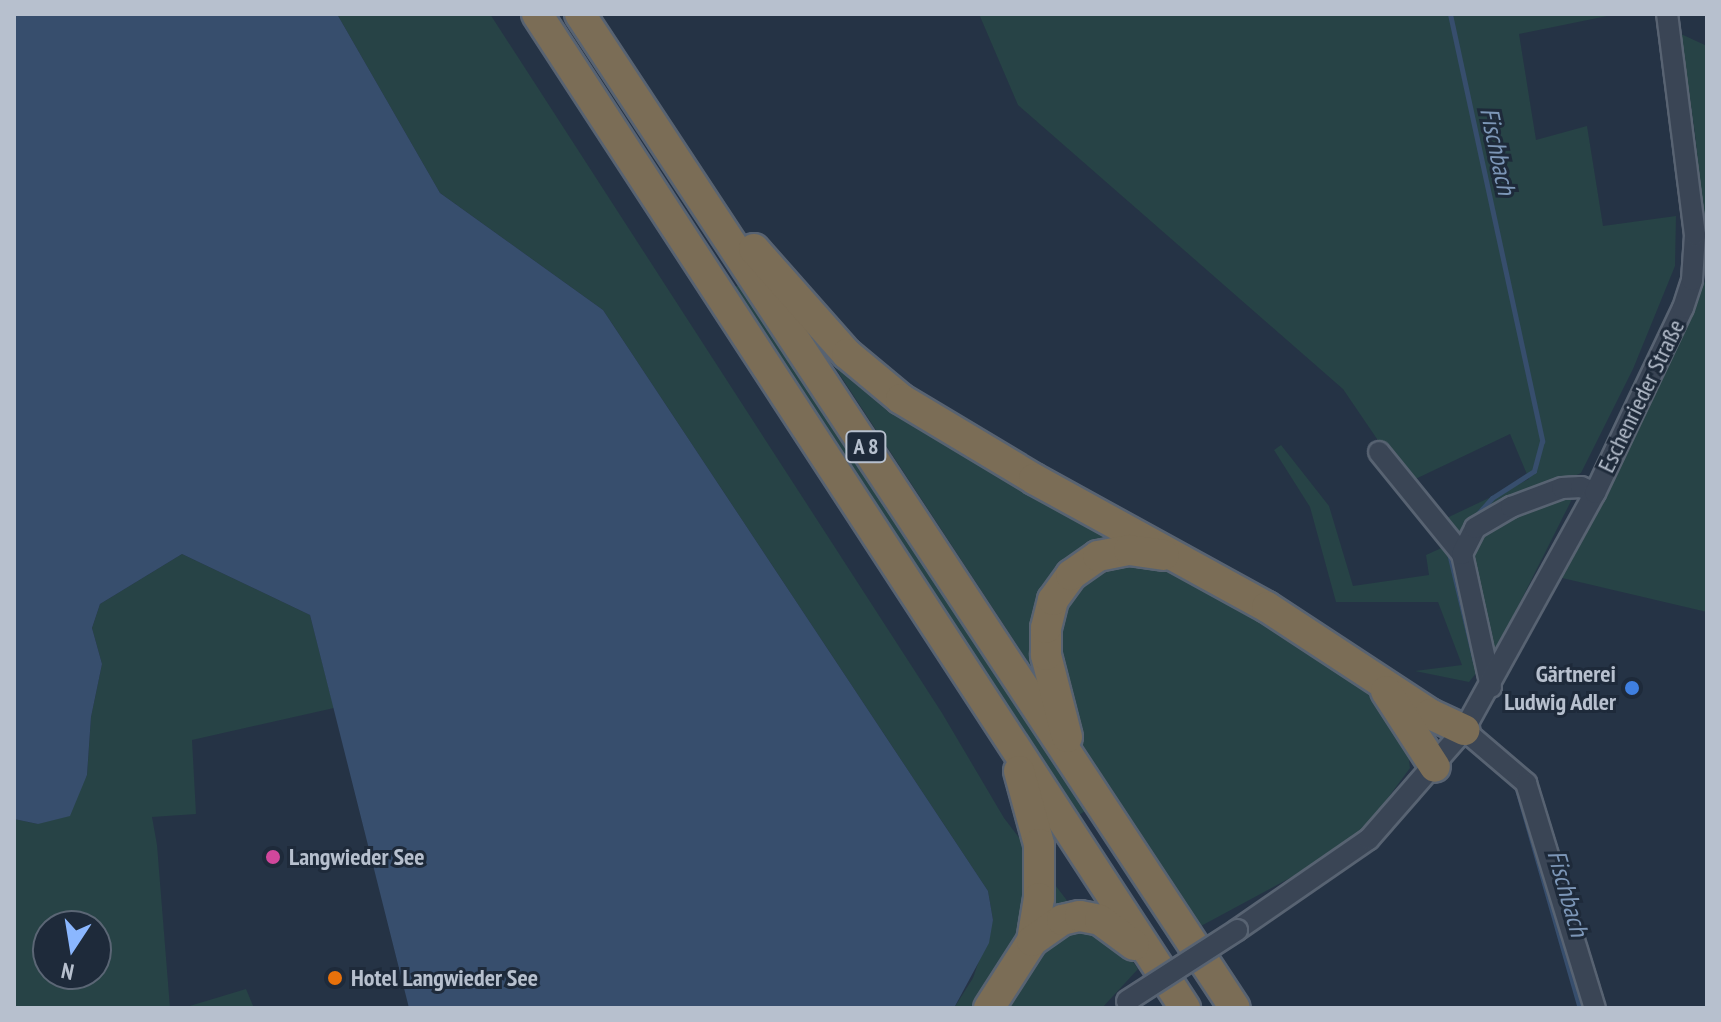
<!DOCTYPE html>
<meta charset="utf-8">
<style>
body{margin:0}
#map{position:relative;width:1721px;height:1022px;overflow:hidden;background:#253345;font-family:"PT Sans Narrow",sans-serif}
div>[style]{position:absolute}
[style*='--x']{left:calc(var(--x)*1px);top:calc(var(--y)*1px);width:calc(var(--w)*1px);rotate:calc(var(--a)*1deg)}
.green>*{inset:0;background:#274346;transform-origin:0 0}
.water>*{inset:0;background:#374e6d}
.stream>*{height:5px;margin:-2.5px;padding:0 2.5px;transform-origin:2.5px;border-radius:2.5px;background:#374e6d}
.roads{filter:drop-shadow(2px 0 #586372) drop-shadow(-2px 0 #586372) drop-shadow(0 2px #586372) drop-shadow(0 -2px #586372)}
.minor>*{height:20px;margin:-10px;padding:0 10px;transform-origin:10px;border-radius:10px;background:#3a4555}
.highway>*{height:30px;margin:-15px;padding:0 15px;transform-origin:15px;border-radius:15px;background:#7b6d56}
.bridges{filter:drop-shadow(2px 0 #586372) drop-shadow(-2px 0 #586372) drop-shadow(0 2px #586372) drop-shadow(0 -2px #586372)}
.minor-bridge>*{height:20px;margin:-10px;padding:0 10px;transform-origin:10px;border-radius:10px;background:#3a4555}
.dots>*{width:22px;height:22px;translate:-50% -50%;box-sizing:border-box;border:4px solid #1e2a3a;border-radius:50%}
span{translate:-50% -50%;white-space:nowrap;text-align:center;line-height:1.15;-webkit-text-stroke:6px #1e2a3a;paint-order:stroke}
.shield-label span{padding:2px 6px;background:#1e2a3a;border:2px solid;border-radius:6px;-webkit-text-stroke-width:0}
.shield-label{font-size:22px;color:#b7c0ce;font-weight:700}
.street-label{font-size:24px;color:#b7c0ce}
.poi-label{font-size:24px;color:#b7c0ce;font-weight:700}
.right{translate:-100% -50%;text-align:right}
.left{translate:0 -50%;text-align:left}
.water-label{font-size:26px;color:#7c96b7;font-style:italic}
.frame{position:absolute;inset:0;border:16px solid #b7c0ce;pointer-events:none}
.north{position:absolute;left:32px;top:910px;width:80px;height:80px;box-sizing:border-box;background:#1e2a3a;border:2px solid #5b6675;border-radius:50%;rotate:192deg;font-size:22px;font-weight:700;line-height:32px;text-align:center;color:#b7c0ce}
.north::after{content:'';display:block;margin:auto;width:28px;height:36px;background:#8bb7ff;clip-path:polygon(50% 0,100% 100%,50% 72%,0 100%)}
</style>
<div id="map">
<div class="green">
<div style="clip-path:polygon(337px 14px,490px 14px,942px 713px,1004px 818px,1088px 928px,1122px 946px,1138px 969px,1102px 1008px,954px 1008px,973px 978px,993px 920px,988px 891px,603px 310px,440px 193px)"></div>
<div style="clip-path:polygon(979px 14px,1617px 14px,1519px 34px,1536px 140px,1587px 126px,1603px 226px,1676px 216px,1675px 266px,1633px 369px,1581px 473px,1510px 505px,1457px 557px,1482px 666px,1469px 682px,1415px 671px,1462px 665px,1438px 602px,1336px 602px,1310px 507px,1274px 450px,1281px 445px,1329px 506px,1353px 586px,1429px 575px,1426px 555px,1446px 546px,1434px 524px,1529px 479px,1510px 434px,1407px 483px,1343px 389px,1018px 105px)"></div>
<div style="clip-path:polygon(1681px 34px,1707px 46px,1707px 245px,1695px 134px)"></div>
<div style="clip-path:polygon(1707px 255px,1707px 612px,1558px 577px,1637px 433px,1705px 281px)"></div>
<div style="left:743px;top:282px;width:630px;height:18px;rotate:57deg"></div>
<div style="clip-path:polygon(802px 317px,880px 391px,1335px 655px,1368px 686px,1407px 741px,1410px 768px,1368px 825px,1329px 857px,1201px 926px)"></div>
<div style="clip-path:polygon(1566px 496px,1572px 498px,1570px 503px,1493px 656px,1468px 554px,1488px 529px)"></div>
<div style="clip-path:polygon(evenodd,182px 554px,310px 615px,334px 708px,192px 740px,196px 814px,152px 817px,157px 845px,170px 1008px,14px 1008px,14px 819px,38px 824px,87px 776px,91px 717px,102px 664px,92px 628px,100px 604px,182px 554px,48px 926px,96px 926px,96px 974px,48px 974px,48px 926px)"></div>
<div style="clip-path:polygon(246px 989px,254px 1008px,183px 1008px)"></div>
</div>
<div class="water">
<div style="clip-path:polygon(14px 14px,337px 14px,440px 193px,603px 310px,988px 891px,993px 920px,989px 943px,954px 1008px,409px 1008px,310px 615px,182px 554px,100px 604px,92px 628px,102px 664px,91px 717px,87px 775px,70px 816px,38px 824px,14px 819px)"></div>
</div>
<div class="stream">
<div style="--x:1450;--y:14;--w:437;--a:77.8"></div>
<div style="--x:1542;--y:441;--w:31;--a:105"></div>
<div style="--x:1534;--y:471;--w:50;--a:147.3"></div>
<div style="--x:1492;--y:498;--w:28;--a:132"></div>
<div style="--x:1449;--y:553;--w:112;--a:76.6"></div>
<div style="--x:1517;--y:789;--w:228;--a:74"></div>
</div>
<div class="roads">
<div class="minor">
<div style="--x:1379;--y:452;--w:132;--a:50.9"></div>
<div style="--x:1491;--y:687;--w:136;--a:-102.3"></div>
<div style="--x:1462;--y:554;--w:29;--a:-63"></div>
<div style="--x:1475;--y:528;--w:42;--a:-30.3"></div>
<div style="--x:1511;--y:507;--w:54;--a:-20.4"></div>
<div style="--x:1562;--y:488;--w:19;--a:-3"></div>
<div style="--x:1581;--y:487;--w:15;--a:23"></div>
<div style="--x:1464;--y:730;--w:82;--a:40.5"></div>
<div style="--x:1526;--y:783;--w:235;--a:73"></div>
<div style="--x:1237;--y:930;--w:160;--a:-34.6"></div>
<div style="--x:1369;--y:839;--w:145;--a:-48.9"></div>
<div style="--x:1464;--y:730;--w:271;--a:-61.1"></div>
<div style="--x:1595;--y:493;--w:205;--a:-64.6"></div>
<div style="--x:1683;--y:308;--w:29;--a:-72"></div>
<div style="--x:1692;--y:280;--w:45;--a:-86.2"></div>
<div style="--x:1695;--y:235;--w:223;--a:-97.2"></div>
</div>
<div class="highway">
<div style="--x:537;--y:14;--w:1187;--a:56.9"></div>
<div style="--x:580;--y:14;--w:1190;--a:56.62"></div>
<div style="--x:754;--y:249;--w:140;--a:48.5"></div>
<div style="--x:847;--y:354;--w:70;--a:39.8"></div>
<div style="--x:901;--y:399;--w:155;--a:31"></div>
<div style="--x:1034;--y:479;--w:266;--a:28.8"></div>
<div style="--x:1267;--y:607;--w:195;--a:33.3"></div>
<div style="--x:1430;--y:714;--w:38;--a:25"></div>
<div style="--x:1386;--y:691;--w:90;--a:57.2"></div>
<div style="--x:1067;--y:737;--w:85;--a:-104.4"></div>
<div style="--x:1046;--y:655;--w:27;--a:-90"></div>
<div style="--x:1046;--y:628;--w:29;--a:-76"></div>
<div style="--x:1053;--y:600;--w:31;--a:-54"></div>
<div style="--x:1071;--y:575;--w:33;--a:-35"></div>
<div style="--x:1098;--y:556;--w:32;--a:-11"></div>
<div style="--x:1129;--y:550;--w:35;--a:8"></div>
<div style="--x:1019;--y:771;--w:76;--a:74.7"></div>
<div style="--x:1039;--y:844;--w:54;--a:90"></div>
<div style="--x:1039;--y:898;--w:44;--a:99.2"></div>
<div style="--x:989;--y:1008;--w:80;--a:-57.3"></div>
<div style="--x:1032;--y:941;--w:37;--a:-35"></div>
<div style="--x:1062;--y:920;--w:18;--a:-13"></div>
<div style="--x:1080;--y:916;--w:20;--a:11"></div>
<div style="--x:1100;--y:920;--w:42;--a:36.3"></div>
</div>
</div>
<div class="bridges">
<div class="minor-bridge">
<div style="--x:1127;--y:1001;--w:131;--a:-32.8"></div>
</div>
</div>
<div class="dots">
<div style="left:1632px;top:688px;background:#3f7fe0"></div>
<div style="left:273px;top:857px;background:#d1479c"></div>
<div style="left:335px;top:978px;background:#e8710a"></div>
</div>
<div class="shield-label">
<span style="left:866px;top:447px">A 8</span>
</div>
<div class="street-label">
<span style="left:1641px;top:396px;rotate:-64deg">Eschenrieder Straße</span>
</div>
<div class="poi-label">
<span class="right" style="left:1616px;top:688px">Gärtnerei<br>Ludwig Adler</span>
<span class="left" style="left:289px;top:857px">Langwieder See</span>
<span class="left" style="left:351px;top:978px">Hotel Langwieder See</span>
</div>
<div class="water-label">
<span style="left:1498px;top:151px;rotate:78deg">Fischbach</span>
<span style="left:1568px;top:893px;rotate:74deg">Fischbach</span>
</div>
<div class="frame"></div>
<div class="north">N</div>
</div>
